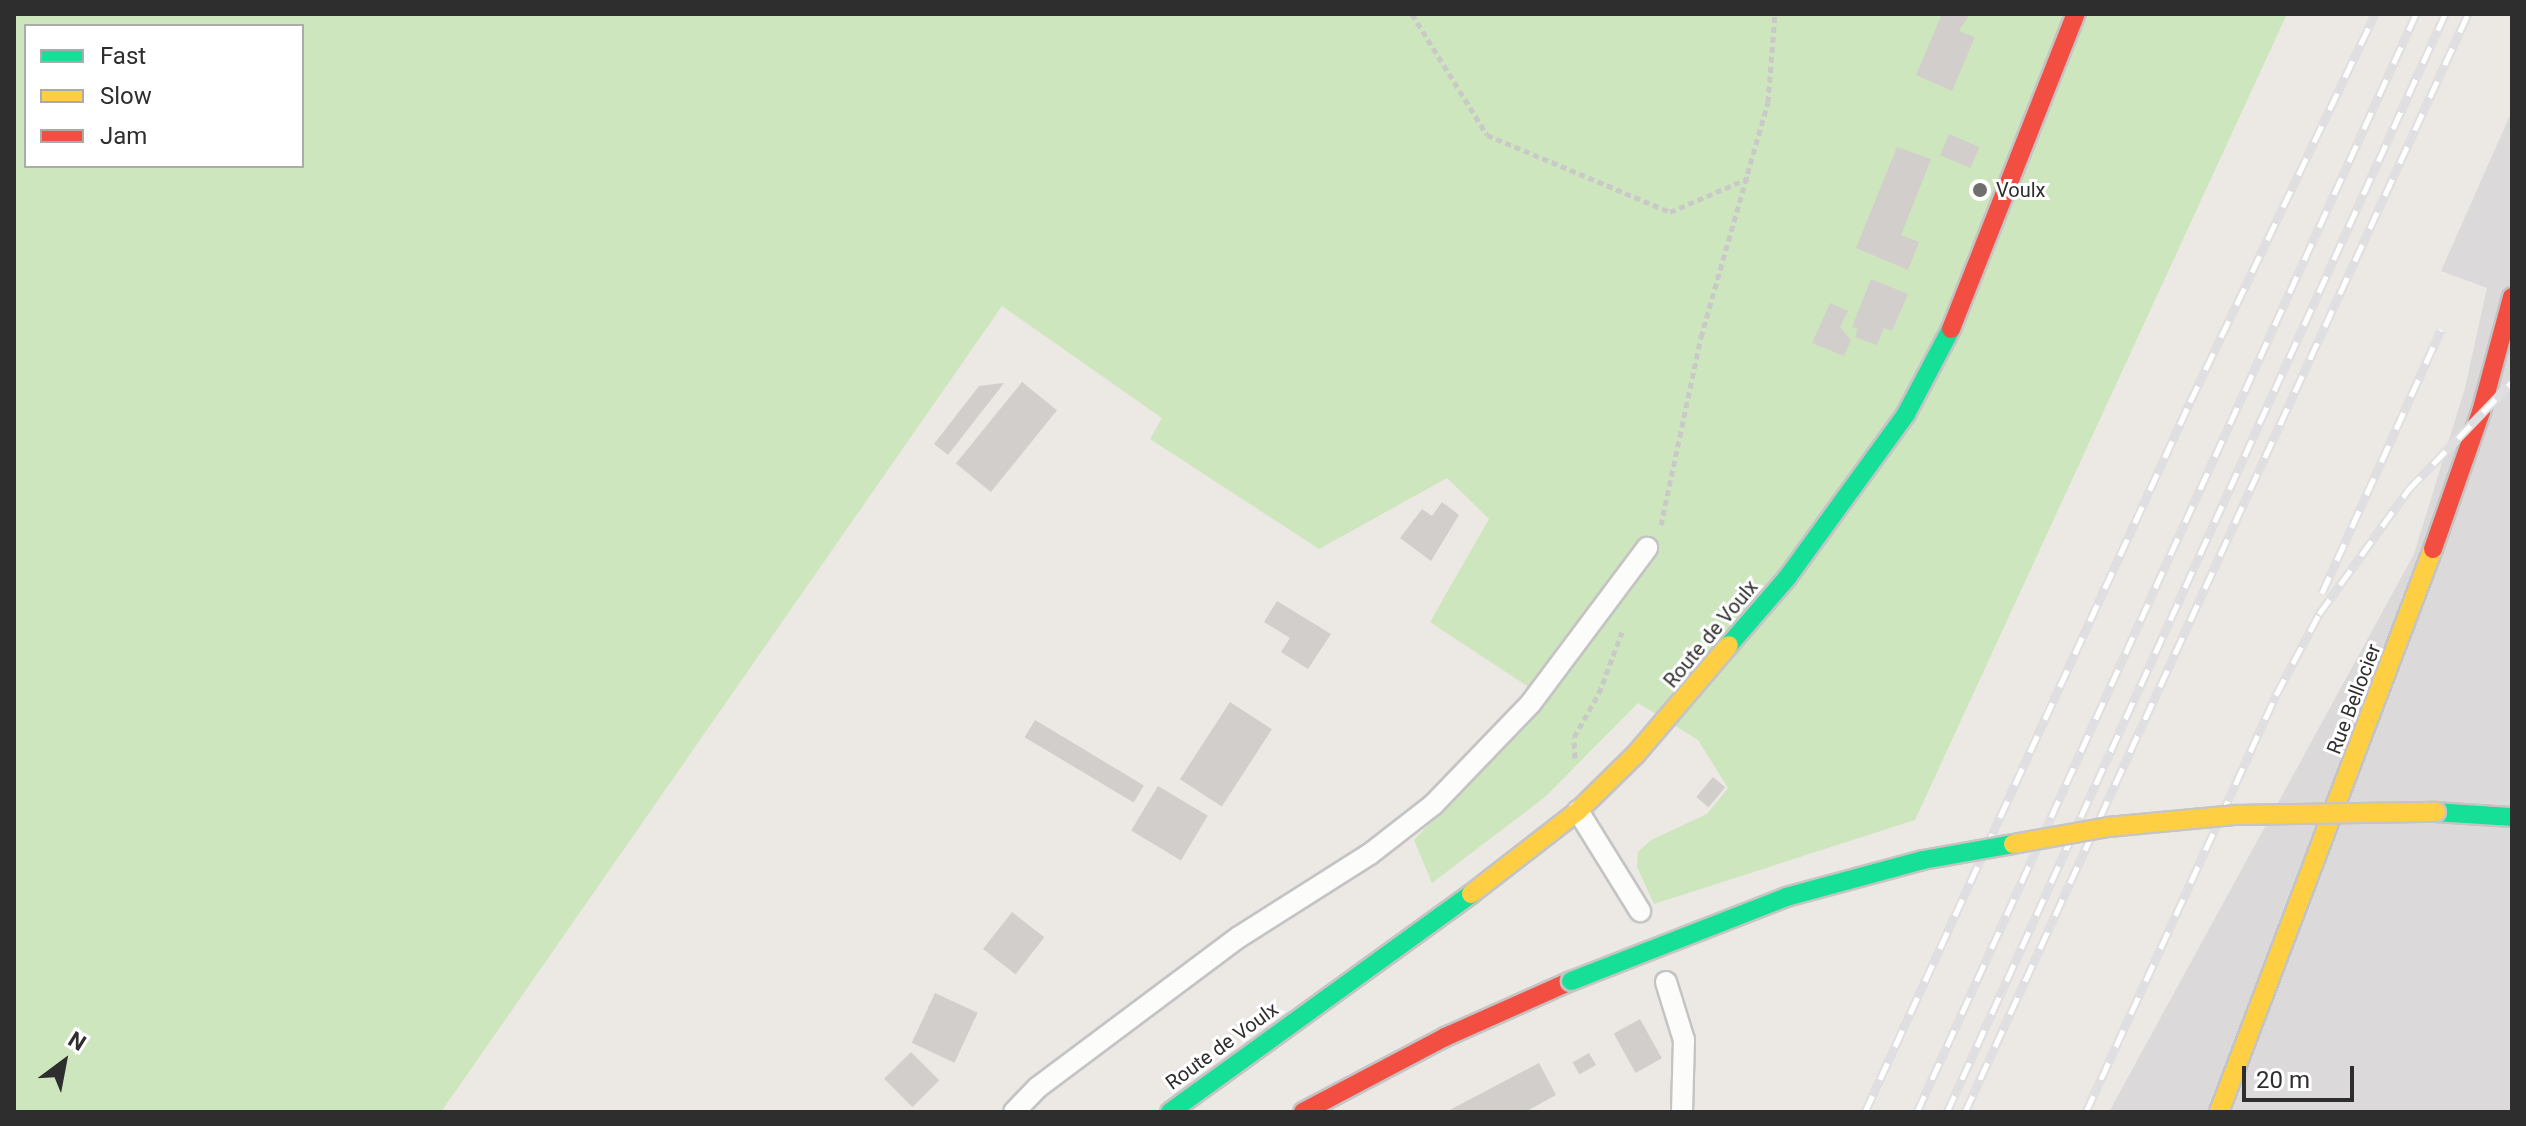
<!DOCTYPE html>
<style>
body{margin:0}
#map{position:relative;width:2526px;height:1126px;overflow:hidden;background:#ece8e4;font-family:Roboto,sans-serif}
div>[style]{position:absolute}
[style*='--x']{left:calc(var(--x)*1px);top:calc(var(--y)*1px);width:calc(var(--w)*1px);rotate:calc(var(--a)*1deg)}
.industrial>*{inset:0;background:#dcd9db}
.green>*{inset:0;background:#cee6be}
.building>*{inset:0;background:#d1cecb;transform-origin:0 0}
.path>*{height:5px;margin-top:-2.5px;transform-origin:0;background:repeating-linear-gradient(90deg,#c9c9c8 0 6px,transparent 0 10px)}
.roads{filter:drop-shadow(2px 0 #c5c4c5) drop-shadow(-2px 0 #c5c4c5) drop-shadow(0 2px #c5c4c5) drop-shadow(0 -2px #c5c4c5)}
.lane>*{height:20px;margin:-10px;padding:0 10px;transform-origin:10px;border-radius:10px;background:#fcfcfb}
.fast>*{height:18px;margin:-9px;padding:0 9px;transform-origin:9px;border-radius:9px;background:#16e098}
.slow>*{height:18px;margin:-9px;padding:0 9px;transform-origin:9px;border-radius:9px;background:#ffcf43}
.jam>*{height:18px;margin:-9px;padding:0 9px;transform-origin:9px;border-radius:9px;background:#f24e42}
.rail>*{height:9px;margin-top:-4.5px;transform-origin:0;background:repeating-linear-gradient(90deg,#fff 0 18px,#dfdfe1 0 36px);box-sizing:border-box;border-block:2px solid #dfdfe1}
.bridges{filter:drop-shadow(2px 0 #c6c5c4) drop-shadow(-2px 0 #c6c5c4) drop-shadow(0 2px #c6c5c4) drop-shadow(0 -2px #c6c5c4)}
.fast-bridge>*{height:18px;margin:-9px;padding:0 9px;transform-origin:9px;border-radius:9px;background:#16e098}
.slow-bridge>*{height:18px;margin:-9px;padding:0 9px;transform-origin:9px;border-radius:9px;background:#ffcf43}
.dots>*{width:22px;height:22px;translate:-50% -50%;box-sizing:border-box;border:4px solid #fff;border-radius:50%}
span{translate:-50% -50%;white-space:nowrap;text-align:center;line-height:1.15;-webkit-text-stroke:6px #fff;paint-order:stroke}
.poi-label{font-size:20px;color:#2e2e2e}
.left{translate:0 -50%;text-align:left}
.street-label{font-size:20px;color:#2e2e2e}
.frame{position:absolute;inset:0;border:16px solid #2e2e2e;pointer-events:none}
.legend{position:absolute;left:24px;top:24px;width:280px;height:144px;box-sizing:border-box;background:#fff;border:2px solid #ababab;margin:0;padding:10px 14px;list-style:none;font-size:24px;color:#2e2e2e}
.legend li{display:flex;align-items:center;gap:16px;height:40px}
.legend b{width:40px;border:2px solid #ababab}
.north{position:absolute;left:24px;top:1022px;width:80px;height:80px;-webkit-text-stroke:6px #fff;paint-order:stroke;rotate:32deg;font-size:22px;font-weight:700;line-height:32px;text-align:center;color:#2e2e2e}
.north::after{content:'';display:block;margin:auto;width:28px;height:36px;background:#2e2e2e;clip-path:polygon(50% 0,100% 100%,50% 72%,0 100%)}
.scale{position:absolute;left:2242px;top:1066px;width:112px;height:36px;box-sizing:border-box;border:4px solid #2e2e2e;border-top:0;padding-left:10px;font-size:24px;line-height:28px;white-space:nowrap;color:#2e2e2e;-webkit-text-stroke:6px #fff;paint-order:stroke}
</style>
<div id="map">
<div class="industrial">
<div style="clip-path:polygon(2512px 111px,2512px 1112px,2109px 1112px,2414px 554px,2465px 388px,2487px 288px,2441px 271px)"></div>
</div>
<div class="green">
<div style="clip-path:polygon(evenodd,14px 14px,2287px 14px,1915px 820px,1654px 904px,1637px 867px,1638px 852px,1651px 840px,1707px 814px,1728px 788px,1698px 740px,1638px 703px,1545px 797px,1432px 883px,1414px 840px,1547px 699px,1430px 622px,1489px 519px,1447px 478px,1319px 549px,1150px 439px,1162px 418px,1002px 306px,441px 1112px,14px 1112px,14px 14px,26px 26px,302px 26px,302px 166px,26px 166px,26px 26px)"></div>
</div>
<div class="building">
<div style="clip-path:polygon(1942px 14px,1970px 14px,1959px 31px,1975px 37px,1952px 91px,1916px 75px)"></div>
<div style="left:1949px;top:134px;width:33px;height:23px;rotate:23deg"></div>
<div style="clip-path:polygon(1897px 147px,1931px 159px,1901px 235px,1919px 242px,1908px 270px,1856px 248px)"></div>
<div style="clip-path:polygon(1871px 279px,1908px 294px,1892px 331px,1884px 328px,1877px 345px,1855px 337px,1858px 329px,1852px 327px)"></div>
<div style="clip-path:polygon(1830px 303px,1848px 311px,1840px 327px,1851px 340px,1844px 356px,1812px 343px)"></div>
<div style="left:1022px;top:382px;width:45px;height:105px;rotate:39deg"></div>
<div style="clip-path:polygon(1004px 383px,948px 455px,934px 444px,979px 386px)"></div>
<div style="clip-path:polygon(1442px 502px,1459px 515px,1431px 561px,1400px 538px,1422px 509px,1432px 516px)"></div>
<div style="clip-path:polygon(1277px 601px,1331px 634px,1308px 669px,1281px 652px,1290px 638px,1264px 622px)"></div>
<div style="left:1230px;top:702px;width:50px;height:92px;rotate:33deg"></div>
<div style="left:1035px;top:720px;width:127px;height:20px;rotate:31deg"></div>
<div style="left:1713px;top:777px;width:16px;height:26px;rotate:40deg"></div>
<div style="left:1158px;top:786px;width:58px;height:52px;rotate:31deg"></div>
<div style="left:1012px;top:912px;width:41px;height:47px;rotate:38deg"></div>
<div style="left:935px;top:993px;width:47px;height:55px;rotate:25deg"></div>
<div style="left:1640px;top:1019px;width:45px;height:30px;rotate:61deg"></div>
<div style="left:911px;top:1052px;width:40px;height:38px;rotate:45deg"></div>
<div style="left:1589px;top:1053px;width:14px;height:19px;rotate:60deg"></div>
<div style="clip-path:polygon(1539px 1063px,1556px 1095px,1525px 1112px,1446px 1112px)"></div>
</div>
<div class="path">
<div style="--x:1412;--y:14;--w:142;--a:58.2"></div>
<div style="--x:1487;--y:135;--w:199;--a:22.8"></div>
<div style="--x:1670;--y:212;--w:86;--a:-23.3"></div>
<div style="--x:1661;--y:525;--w:192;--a:-78"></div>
<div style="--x:1701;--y:337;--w:244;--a:-74.1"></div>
<div style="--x:1768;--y:102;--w:88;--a:-85.5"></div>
<div style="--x:1575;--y:758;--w:21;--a:-93"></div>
<div style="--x:1574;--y:737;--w:51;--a:-60.4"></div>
<div style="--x:1599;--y:693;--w:65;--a:-69.3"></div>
</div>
<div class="roads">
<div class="lane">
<div style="--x:1578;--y:811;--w:118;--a:58.2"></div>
<div style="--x:1666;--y:982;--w:61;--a:72.8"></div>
<div style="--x:1684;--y:1040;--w:72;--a:91.6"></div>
<div style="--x:1014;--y:1112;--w:33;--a:-46"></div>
<div style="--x:1037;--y:1088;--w:252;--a:-36.8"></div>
<div style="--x:1239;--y:937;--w:155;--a:-32.4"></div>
<div style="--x:1370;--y:854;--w:80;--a:-37.9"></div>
<div style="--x:1433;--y:805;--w:141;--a:-46.1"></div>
<div style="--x:1531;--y:703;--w:194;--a:-53.2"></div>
</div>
<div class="fast">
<div style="--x:1729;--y:645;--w:89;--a:-49.1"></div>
<div style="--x:1787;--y:578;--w:203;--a:-54"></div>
<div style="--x:1906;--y:414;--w:96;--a:-62.1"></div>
<div style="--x:2436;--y:812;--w:76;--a:3.8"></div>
<div style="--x:1170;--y:1112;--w:372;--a:-35.9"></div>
</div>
<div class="slow">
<div style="--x:1471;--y:894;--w:135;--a:-37.8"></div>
<div style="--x:1578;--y:811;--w:81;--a:-44.5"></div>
<div style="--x:1636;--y:754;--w:143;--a:-49.5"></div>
<div style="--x:2219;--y:1112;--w:602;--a:-69.19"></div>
</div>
<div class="jam">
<div style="--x:1951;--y:329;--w:339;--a:-68.4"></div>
<div style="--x:2433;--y:549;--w:145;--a:-70.7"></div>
<div style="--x:2481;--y:412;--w:119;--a:-74.9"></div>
<div style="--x:1303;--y:1112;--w:161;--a:-27.8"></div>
<div style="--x:1445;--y:1037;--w:138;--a:-24"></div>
</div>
</div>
<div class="rail">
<div style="--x:2322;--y:593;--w:289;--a:-65.7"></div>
<div style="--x:1865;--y:1112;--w:781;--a:-65.4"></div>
<div style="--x:2190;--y:402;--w:430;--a:-64.5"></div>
<div style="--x:1917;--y:1112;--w:1206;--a:-65.56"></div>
<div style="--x:1947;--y:1112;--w:1206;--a:-65.6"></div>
<div style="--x:1965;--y:1112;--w:1208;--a:-65.39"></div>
<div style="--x:2086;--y:1112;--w:458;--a:-65.5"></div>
<div style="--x:2276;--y:695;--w:92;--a:-62"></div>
<div style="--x:2319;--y:614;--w:153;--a:-54.3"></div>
<div style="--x:2408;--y:490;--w:150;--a:-46.1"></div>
</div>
<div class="bridges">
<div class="fast-bridge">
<div style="--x:1571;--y:981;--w:231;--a:-21.3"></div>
<div style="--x:1786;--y:897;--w:142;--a:-15.1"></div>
<div style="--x:1923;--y:860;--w:91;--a:-10.1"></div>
</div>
<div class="slow-bridge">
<div style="--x:2013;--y:844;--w:97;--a:-10.1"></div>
<div style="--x:2108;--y:827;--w:129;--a:-5.4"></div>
<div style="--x:2236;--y:815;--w:200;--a:-0.9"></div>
</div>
</div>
<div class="dots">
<div style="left:1980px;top:190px;background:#706f6e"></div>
</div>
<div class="poi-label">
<span class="left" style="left:1996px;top:190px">Voulx</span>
</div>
<div class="street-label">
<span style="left:1711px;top:634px;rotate:-50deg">Route de Voulx</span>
<span style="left:2354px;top:699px;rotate:-69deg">Rue Bellocier</span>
<span style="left:1222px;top:1046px;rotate:-36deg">Route de Voulx</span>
</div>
<div class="frame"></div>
<ul class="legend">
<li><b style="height:10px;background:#16e098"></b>Fast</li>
<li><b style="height:10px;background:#ffcf43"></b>Slow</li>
<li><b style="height:10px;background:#f24e42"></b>Jam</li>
</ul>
<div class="north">N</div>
<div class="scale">20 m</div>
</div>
